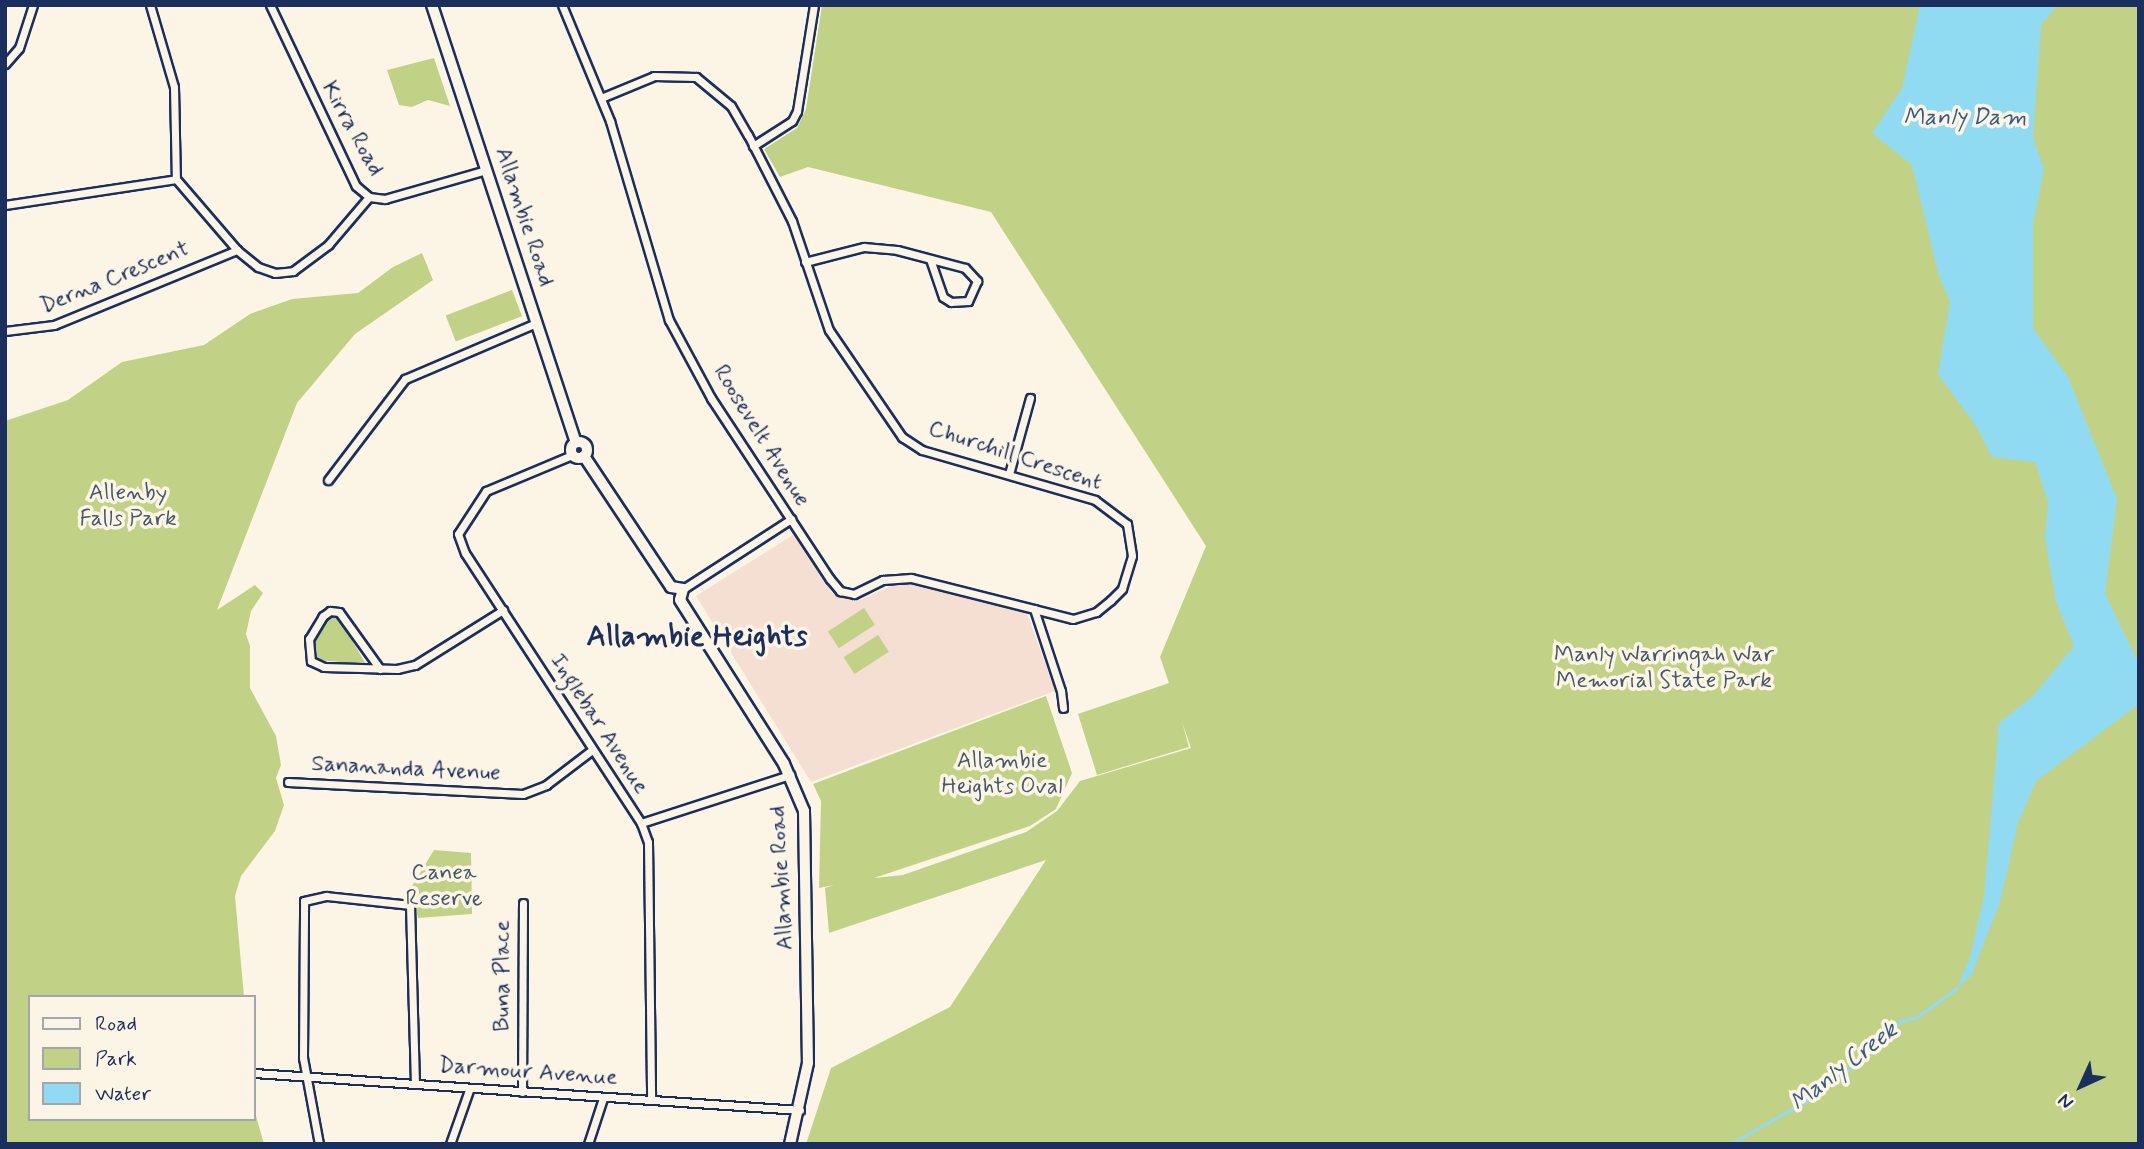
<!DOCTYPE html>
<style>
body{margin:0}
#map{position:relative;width:2144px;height:1149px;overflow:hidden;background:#fcf5e5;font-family:Mynerve,sans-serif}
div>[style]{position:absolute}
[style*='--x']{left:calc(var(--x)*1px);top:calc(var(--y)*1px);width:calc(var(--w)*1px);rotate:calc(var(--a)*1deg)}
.built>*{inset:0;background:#f5ded2}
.green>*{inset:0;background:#c1d287;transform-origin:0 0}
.water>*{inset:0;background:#90dbf1}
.stream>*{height:2.5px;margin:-1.25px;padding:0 1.25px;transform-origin:1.25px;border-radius:1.25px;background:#90dbf1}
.roads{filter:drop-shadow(2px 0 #1b2f5e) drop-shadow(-2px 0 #1b2f5e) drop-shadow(0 2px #1b2f5e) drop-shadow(0 -2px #1b2f5e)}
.street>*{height:7px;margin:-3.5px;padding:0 3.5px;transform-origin:3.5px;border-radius:3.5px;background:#fcf5e5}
.secondary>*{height:10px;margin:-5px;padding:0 5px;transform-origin:5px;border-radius:5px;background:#fcf5e5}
.secondary>.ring{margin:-5px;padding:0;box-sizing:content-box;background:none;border:10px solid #fcf5e5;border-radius:50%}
span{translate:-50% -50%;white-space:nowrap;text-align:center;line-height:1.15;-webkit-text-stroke:7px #fcf5e5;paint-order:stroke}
.street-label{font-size:23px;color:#1b2f5e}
.park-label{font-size:23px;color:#445868}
.water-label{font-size:24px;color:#385a83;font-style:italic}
.district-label{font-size:30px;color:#1b2f5e;font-weight:700}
.frame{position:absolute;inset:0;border:7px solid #1b2f5e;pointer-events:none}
.legend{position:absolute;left:28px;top:995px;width:228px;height:126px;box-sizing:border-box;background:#fcf5e5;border:2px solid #a2a6af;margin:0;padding:9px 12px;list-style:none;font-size:21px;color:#1b2f5e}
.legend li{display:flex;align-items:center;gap:14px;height:35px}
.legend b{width:35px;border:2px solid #a2a6af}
.north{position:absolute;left:2046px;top:1051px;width:70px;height:70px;-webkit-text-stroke:5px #fcf5e5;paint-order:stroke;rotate:225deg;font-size:19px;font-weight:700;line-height:28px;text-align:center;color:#1b2f5e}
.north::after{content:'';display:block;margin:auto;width:24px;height:32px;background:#1b2f5e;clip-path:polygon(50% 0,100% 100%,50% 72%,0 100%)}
</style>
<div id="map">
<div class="built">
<div style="clip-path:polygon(793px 535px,832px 593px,860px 600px,900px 582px,1027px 613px,1055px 691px,811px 782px,696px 596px)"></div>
</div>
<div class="green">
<div style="clip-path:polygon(822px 5px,2139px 5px,2139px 1144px,806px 1144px,831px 1068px,950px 1007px,1046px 860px,829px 933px,825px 888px,834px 885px,819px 888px,821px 801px,813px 784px,1046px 696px,1072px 773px,1056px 809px,1030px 826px,874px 878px,903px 875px,1026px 832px,1057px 811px,1080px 781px,1191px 748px,1182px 722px,1189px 747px,1097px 775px,1078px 714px,1169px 683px,1160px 657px,1206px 546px,991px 212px,808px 167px,780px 177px,764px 149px,797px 128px,806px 109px)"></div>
<div style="clip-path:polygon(434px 58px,450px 106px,428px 100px,412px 107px,399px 105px,387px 70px)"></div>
<div style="clip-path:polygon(422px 253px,433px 280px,355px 334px,297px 403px,217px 610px,255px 585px,263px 593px,251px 611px,246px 634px,250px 646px,250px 688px,276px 736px,281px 765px,276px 778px,284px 805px,275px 831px,241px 876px,235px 896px,244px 997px,30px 997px,30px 1119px,254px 1119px,254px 1109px,264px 1144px,5px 1144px,5px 421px,68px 400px,122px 362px,204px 345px,250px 314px,292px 299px,358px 293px,393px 267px)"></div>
<div style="left:512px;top:290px;width:28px;height:71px;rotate:69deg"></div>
<div style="left:864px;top:608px;width:20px;height:43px;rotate:57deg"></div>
<div style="clip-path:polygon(331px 614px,338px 617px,366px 664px,316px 660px,314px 638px)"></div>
<div style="left:878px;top:635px;width:20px;height:41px;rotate:57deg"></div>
<div style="clip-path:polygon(434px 850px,471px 853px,472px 914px,418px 918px,415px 905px,404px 899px)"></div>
</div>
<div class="water">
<div style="clip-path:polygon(1920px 5px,2057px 5px,2041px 25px,2033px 138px,2044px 169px,2033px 224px,2033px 328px,2068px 377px,2117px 499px,2105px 594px,2139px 664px,2139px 704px,2036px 781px,2018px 823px,2000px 902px,1971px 976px,1957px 988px,1970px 957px,1984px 896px,1999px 723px,2034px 695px,2074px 646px,2056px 602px,2045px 538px,2048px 502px,2035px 462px,1992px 457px,1976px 426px,1938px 374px,1950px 302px,1938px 273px,1912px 165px,1872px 133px,1902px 88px)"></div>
</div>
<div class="stream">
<div style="--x:1730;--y:1144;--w:95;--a:-29.5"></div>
<div style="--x:1813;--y:1097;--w:86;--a:-37.4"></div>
<div style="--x:1881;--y:1045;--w:31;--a:-52"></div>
<div style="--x:1900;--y:1021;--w:17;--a:-13"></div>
<div style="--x:1917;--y:1017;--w:49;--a:-35.9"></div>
</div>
<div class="roads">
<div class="street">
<div style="--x:150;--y:5;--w:85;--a:73.7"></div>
<div style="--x:174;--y:87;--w:92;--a:88.8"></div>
<div style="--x:176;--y:179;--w:94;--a:49.3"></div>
<div style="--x:237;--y:250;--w:27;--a:39"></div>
<div style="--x:258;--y:267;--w:18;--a:19"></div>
<div style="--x:275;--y:273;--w:18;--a:-6"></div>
<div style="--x:293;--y:271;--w:44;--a:-36.6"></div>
<div style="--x:328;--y:245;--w:63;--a:-49.5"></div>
<div style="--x:270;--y:5;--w:200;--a:64.6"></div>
<div style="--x:356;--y:186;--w:17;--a:40"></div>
<div style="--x:369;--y:197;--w:16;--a:7"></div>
<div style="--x:385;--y:199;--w:105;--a:-16"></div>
<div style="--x:562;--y:5;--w:126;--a:67.5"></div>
<div style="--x:610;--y:121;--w:208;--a:73.5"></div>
<div style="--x:669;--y:320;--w:89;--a:61.7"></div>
<div style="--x:711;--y:398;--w:217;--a:56.7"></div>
<div style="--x:830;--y:579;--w:16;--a:50"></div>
<div style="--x:840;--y:591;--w:14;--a:12"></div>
<div style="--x:854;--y:594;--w:32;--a:-26"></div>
<div style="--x:883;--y:580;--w:28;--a:-4"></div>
<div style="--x:911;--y:578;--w:127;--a:14.1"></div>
<div style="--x:1034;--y:609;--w:86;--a:71.8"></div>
<div style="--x:1061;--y:691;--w:17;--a:83"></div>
<div style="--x:5;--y:64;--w:21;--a:-49"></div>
<div style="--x:19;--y:48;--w:45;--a:-72"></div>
<div style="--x:601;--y:98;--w:57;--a:-22.5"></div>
<div style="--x:654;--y:76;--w:42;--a:1.4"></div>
<div style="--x:696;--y:77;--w:45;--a:39.6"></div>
<div style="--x:731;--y:106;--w:34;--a:60"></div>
<div style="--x:748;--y:135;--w:97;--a:62.9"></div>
<div style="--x:792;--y:221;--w:115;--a:71.3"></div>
<div style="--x:829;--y:330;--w:130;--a:55.7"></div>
<div style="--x:902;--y:437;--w:24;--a:33"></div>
<div style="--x:922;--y:450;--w:180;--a:16.1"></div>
<div style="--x:1095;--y:500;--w:40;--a:37"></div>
<div style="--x:1127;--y:524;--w:32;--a:81"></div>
<div style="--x:1132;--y:556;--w:34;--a:107"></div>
<div style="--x:1122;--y:589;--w:16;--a:135"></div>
<div style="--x:1111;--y:600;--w:19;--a:141"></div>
<div style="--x:1096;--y:612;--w:24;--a:163"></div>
<div style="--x:1073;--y:619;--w:40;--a:-165.6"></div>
<div style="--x:753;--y:146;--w:46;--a:-32.7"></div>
<div style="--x:792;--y:121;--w:11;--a:-63"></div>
<div style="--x:797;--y:111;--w:107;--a:-80.9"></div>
<div style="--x:5;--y:205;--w:173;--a:-8.6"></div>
<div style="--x:805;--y:262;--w:61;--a:-14.3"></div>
<div style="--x:864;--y:247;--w:33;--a:5"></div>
<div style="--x:897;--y:250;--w:70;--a:14.8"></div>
<div style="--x:965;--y:268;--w:18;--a:47"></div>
<div style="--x:977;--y:281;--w:22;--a:114"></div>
<div style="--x:968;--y:301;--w:17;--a:177"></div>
<div style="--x:951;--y:302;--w:9;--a:-148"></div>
<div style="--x:943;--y:297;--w:40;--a:-108.9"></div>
<div style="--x:5;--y:331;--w:49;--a:-7"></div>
<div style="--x:54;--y:325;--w:198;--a:-22.3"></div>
<div style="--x:572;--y:455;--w:93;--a:157.3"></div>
<div style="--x:486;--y:491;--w:51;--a:123.1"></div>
<div style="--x:458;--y:534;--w:20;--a:70"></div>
<div style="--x:465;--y:553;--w:322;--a:56.9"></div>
<div style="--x:641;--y:823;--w:20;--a:70"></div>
<div style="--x:648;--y:842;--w:256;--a:89.3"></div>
<div style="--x:1009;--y:474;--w:79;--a:-74.6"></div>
<div style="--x:328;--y:480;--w:127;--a:-52.7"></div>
<div style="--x:405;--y:379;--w:142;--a:-23.1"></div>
<div style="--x:683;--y:589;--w:129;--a:-32.9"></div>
<div style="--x:380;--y:669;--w:70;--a:-125.7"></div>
<div style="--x:339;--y:612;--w:9;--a:-174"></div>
<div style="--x:330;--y:611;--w:9;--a:144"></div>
<div style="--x:323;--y:616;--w:27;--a:121"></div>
<div style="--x:309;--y:639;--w:22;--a:85"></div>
<div style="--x:311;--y:661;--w:14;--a:25"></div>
<div style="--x:324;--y:667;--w:73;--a:1.6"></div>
<div style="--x:397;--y:669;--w:18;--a:-13"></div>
<div style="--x:415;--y:665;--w:104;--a:-32"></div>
<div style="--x:288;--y:782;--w:235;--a:2.9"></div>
<div style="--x:523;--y:794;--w:25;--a:-21"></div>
<div style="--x:546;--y:785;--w:58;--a:-37.3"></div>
<div style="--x:641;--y:823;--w:157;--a:-17.9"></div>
<div style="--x:254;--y:1073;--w:547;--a:3.88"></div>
<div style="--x:522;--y:1092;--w:189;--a:-89.7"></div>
<div style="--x:319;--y:1144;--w:87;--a:-100.5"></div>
<div style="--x:303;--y:1058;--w:157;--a:-89.6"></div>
<div style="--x:304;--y:901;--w:23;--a:-13"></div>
<div style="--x:326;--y:896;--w:84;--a:6.1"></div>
<div style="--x:410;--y:905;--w:178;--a:88.4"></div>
<div style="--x:450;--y:1144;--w:57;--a:-70.6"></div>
<div style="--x:588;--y:1144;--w:48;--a:-71.9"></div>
</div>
<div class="secondary">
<div style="--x:432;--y:5;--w:460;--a:71.8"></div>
<div class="ring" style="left:571px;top:442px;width:6px;height:6px"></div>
<div style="--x:584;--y:456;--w:157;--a:56.4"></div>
<div style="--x:671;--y:587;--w:12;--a:9"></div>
<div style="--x:683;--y:589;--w:11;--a:105"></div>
<div style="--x:680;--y:600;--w:194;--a:57.6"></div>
<div style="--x:784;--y:764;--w:51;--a:66.9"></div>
<div style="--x:804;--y:811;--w:252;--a:89.1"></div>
<div style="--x:808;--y:1063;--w:83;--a:102.5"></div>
</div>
</div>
<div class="street-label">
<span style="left:352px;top:129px;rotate:61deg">Kirra Road</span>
<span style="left:524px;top:217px;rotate:72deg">Allambie Road</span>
<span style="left:115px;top:278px;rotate:-22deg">Derna Crescent</span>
<span style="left:761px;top:436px;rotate:58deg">Roosevelt Avenue</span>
<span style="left:1015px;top:456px;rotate:18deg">Churchill Crescent</span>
<span style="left:599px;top:724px;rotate:57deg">Inglebar Avenue</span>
<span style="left:406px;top:769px;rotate:3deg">Sanananda Avenue</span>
<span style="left:782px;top:878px;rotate:-93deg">Allambie Road</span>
<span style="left:503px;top:976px;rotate:-90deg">Buna Place</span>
<span style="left:528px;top:1072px;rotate:4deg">Darmour Avenue</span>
</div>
<div class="park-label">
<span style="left:128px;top:506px">Allenby<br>Falls Park</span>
<span style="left:1664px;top:668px">Manly Warringah War<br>Memorial State Park</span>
<span style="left:1002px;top:774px">Allambie<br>Heights Oval</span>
<span style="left:444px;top:886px">Canea<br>Reserve</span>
</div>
<div class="water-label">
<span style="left:1965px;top:118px">Manly Dam</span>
<span style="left:1844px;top:1067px;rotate:-38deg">Manly Creek</span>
</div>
<div class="district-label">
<span style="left:697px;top:637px">Allambie Heights</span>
</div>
<div class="frame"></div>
<ul class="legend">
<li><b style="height:9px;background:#fcf5e5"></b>Road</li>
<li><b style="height:19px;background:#c1d287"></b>Park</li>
<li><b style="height:19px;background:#90dbf1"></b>Water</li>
</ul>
<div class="north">N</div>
</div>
